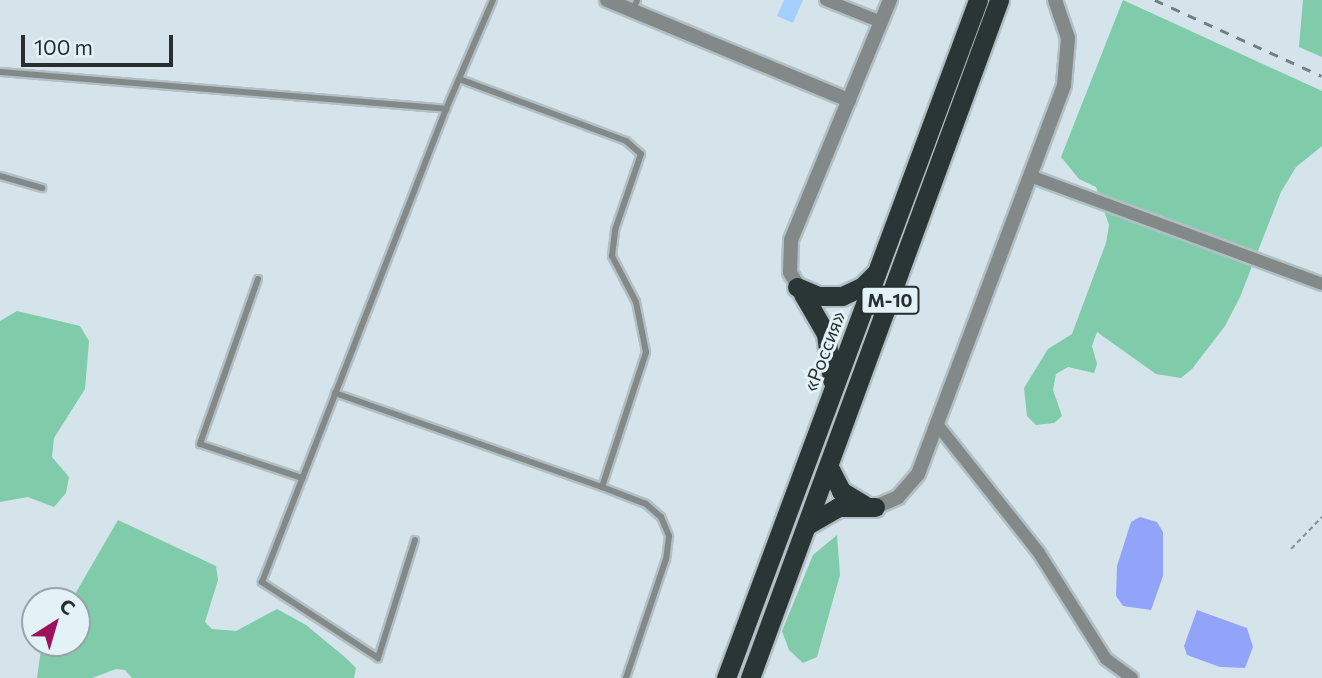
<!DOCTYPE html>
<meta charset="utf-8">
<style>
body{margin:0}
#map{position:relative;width:1322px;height:678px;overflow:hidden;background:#d4e4ea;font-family:Commissioner,sans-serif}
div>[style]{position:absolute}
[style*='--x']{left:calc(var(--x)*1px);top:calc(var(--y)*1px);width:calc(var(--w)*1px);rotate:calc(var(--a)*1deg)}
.green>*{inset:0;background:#7fcbaa}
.water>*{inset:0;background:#92a4fa}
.building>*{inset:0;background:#a3d0fa}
.path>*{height:2px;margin-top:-1px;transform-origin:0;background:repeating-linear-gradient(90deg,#859095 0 5px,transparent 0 8.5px)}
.roads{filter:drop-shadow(2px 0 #b2c0c5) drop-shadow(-2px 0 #b2c0c5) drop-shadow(0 2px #b2c0c5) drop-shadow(0 -2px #b2c0c5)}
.service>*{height:6px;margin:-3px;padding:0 3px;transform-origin:3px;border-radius:3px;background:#828988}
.minor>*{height:12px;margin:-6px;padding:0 6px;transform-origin:6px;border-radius:6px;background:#828988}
.tertiary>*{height:14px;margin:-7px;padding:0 7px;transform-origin:7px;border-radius:7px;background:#828988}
.trunk>*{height:19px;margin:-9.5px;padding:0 9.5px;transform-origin:9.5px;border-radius:9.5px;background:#2a3635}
.rail>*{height:2.5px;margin-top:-1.25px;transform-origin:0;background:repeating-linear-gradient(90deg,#737e81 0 9px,transparent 0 18px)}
span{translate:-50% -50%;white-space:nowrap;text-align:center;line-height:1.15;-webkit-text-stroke:6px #e2f2f7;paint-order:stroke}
.shield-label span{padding:2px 5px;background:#e2f2f7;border:2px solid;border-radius:5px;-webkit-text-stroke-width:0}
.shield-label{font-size:18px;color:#282e30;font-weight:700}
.street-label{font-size:19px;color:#282e30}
.north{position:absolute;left:21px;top:587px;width:70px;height:70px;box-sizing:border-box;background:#e2f2f7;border:2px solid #98a4a7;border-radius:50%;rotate:37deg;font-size:19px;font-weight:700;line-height:28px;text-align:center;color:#282e30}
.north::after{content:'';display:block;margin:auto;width:24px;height:32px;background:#9e115c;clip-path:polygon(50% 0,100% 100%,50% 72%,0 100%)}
.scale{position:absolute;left:21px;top:35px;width:152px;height:32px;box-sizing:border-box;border:4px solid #282e30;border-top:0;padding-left:9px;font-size:21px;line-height:24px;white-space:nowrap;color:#282e30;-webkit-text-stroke:5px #e2f2f7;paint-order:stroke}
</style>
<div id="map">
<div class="green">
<div style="clip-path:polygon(1123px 0,1322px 91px,1322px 146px,1296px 167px,1281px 192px,1240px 297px,1225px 326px,1192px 369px,1181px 378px,1156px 374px,1097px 332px,1092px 346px,1097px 364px,1094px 373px,1068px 367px,1056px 374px,1053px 390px,1062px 416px,1054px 423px,1036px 425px,1027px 416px,1024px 388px,1048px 349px,1072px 334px,1106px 243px,1109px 225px,1096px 187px,1079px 179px,1061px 157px)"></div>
<div style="clip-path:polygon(1303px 0,1322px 0,1322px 57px,1299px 47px)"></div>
<div style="clip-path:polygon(17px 311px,80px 326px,89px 341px,85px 389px,54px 438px,52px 457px,69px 477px,66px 493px,54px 507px,28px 497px,0 502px,0 321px)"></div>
<div style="clip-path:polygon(118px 520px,216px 566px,218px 580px,205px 622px,212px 629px,236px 631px,277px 609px,306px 625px,346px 658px,356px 668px,354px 678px,132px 678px,125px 670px,116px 669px,92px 678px,37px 678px,42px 643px,77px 643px,77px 601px,71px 601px)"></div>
<div style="clip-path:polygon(837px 535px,840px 575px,817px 657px,803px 663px,789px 650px,782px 631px,813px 555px)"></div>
</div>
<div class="water">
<div style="clip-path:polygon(1140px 517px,1157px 522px,1163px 532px,1163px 576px,1151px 610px,1123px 606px,1116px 596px,1117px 566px,1131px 522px)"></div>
<div style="clip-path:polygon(1197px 610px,1247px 628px,1253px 647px,1245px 668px,1220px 667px,1187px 655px,1184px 646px)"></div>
</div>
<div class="building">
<div style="clip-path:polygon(784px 0,803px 0,793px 23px,777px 16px)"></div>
</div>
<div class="path">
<div style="--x:1291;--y:549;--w:45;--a:-45.9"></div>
</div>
<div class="roads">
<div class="service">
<div style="--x:633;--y:10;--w:11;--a:-68"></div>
<div style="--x:0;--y:72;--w:448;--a:4.7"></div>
<div style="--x:0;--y:176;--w:44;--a:15.9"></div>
<div style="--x:258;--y:279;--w:175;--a:109.4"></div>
<div style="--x:200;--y:444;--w:108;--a:18.4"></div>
<div style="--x:335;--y:393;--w:283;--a:19.4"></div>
<div style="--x:602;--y:487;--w:142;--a:-71.9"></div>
<div style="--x:646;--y:352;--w:51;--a:-101.3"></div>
<div style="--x:636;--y:302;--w:52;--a:-117.6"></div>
<div style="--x:612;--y:256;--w:26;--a:-83"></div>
<div style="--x:615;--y:230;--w:80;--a:-71.1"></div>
<div style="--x:641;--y:154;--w:20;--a:-139"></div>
<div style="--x:626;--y:141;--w:178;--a:-159.6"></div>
<div style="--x:602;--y:487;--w:47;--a:21.1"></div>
<div style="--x:646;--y:504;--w:20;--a:41"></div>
<div style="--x:661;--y:517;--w:21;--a:67"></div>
<div style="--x:669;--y:536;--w:23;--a:97"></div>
<div style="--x:666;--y:559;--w:126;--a:108.6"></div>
<div style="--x:415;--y:540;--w:124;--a:107.4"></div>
<div style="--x:378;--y:658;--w:139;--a:-146.8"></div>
<div style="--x:262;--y:582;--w:508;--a:-68.74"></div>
<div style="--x:446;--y:109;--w:119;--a:-66.7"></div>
</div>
<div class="minor">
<div style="--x:826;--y:0;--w:59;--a:21.8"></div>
<div style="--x:1030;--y:176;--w:311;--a:20.3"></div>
<div style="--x:936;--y:423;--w:166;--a:51.6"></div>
<div style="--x:1039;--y:553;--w:125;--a:57.7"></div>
<div style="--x:1106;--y:659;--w:32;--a:36"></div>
</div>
<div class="tertiary">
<div style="--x:607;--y:0;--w:262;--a:22.5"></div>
<div style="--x:802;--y:293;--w:24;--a:-120"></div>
<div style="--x:790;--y:272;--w:32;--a:-88"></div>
<div style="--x:791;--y:240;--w:260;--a:-67.6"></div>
<div style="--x:875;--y:507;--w:25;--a:-23"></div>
<div style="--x:898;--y:497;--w:30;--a:-49"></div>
<div style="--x:918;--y:474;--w:415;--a:-69.4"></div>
<div style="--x:1064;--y:85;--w:47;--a:-85.1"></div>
<div style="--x:1068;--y:38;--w:40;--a:-108.9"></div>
</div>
<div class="trunk">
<div style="--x:797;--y:287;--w:23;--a:23"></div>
<div style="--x:818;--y:296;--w:24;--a:0"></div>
<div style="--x:842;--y:296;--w:23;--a:-25"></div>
<div style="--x:863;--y:286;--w:18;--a:-45"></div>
<div style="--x:803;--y:294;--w:46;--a:60.1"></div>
<div style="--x:826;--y:334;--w:46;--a:82.6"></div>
<div style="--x:829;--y:467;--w:27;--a:63"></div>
<div style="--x:841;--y:491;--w:27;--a:31"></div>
<div style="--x:809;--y:524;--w:34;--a:-30"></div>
<div style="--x:838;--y:507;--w:37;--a:0"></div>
<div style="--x:726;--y:678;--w:723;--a:-69.61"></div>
<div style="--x:750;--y:678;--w:722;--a:-69.83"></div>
</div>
</div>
<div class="rail">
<div style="--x:1155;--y:0;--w:183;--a:24.5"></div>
</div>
<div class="shield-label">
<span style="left:890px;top:300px">М-10</span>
</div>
<div class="street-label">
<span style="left:824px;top:351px;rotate:-69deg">«Россия»</span>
</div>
<div class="north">С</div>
<div class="scale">100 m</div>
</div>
